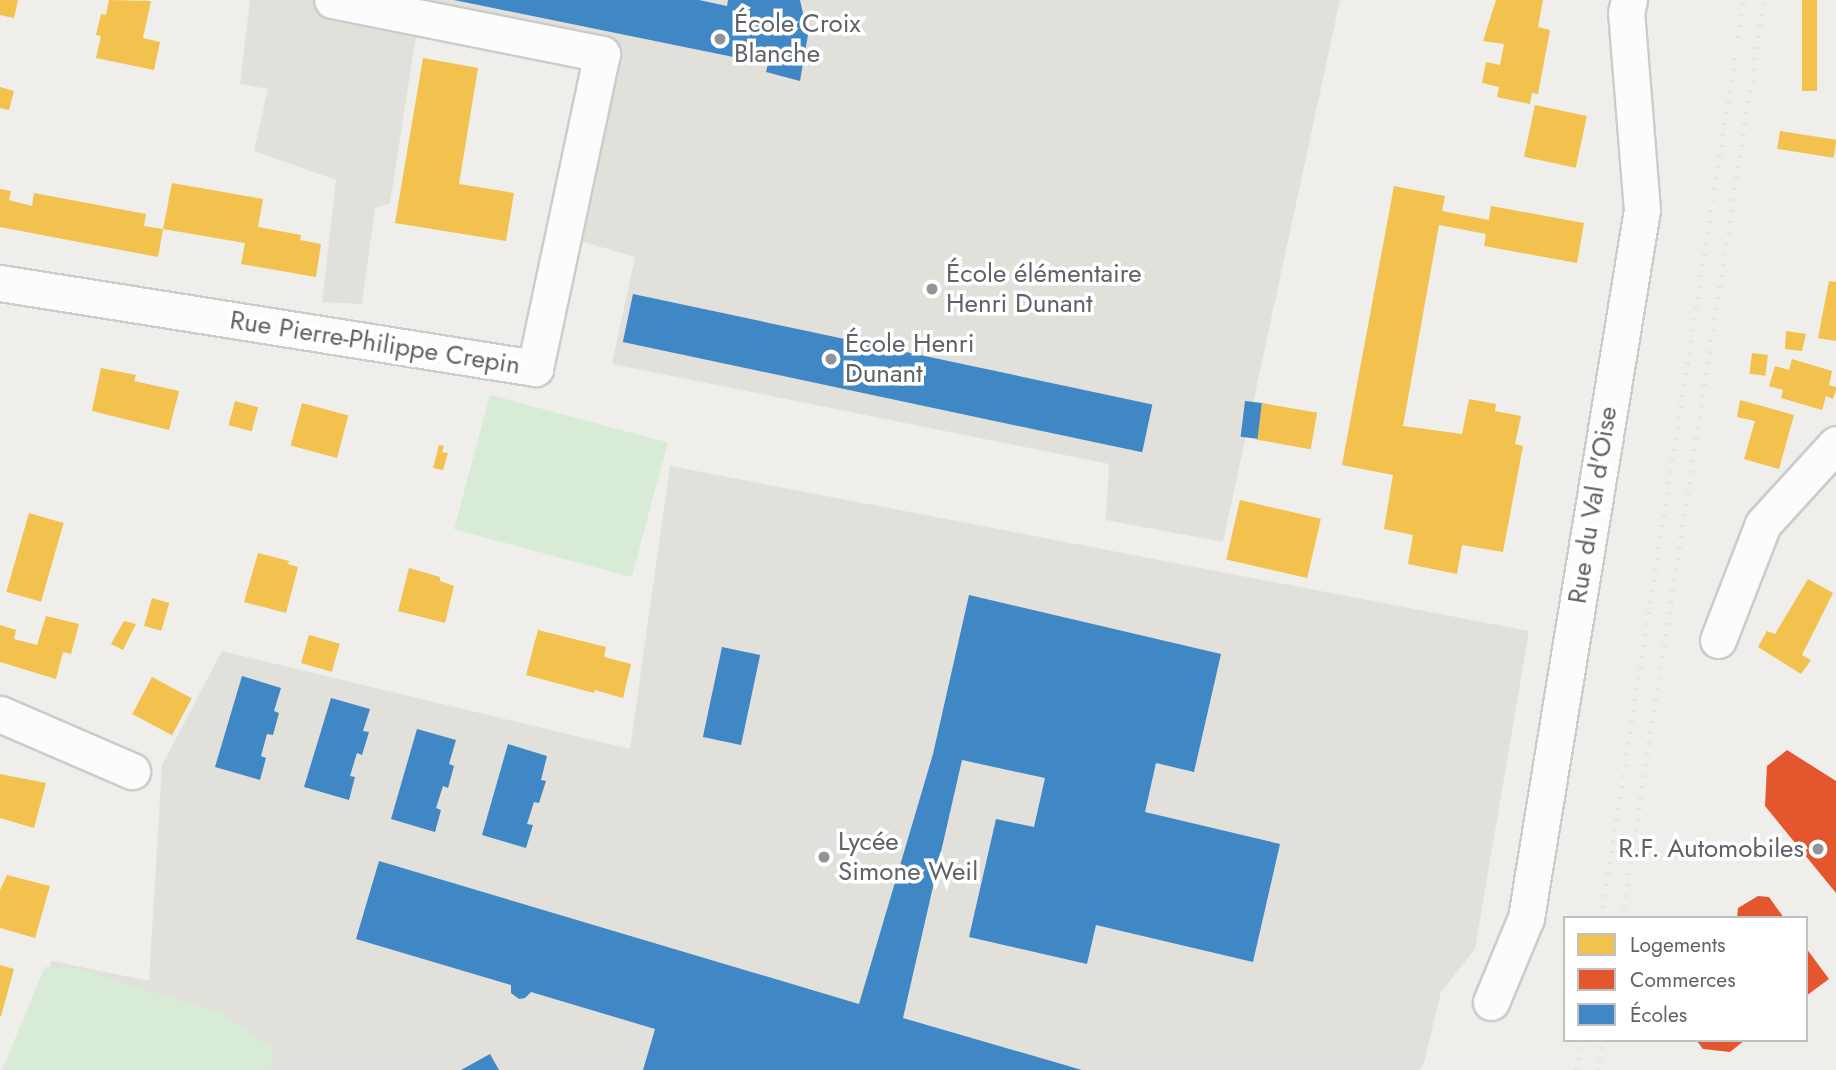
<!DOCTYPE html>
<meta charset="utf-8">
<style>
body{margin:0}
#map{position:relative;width:1836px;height:1070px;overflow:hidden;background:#efeeea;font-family:Jost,sans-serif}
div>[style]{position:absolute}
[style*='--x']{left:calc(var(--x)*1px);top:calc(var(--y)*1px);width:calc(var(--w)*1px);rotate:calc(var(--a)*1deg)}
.education>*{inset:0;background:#e2e0da}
.green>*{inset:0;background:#d8ebd6;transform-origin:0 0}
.homes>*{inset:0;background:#f2c14e;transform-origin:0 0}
.shops>*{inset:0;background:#e4572e}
.schools>*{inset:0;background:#3f88c5;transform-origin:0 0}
.roads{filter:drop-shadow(2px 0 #cbcccc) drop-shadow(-2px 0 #cbcccc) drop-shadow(0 2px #cbcccc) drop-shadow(0 -2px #cbcccc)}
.street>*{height:35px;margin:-17.5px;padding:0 17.5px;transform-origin:17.5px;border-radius:17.5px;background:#fdfcfc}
.rail>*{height:5px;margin-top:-2.5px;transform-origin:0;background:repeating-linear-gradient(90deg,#e4e4e4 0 2px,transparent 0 11px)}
.dots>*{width:19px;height:19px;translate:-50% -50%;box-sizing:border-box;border:4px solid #fff;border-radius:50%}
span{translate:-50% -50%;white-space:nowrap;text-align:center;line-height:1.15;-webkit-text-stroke:7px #fff;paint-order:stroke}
.poi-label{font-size:26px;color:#5f6368}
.left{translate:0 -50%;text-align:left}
.right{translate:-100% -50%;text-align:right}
.street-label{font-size:26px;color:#5f6368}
.legend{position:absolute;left:1563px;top:916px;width:245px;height:126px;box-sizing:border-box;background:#fff;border:2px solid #bfc1c3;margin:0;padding:9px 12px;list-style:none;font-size:21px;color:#5f6368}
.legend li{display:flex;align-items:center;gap:14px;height:35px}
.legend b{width:35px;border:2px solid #bfc1c3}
</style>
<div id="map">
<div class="education">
<div style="clip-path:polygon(250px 0,1340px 0,1223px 542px,1106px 520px,1109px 464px,612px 364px,635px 257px,577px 240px,614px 47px,420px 9px,390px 203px,375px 208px,362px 304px,322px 302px,336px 180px,254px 151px,268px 89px,240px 84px)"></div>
<div style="clip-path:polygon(670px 466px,1529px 631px,1475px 949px,1441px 992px,1424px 1063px,1419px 1070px,2px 1070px,52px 961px,149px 981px,162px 765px,222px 651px,630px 749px)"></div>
</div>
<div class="green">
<div style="left:490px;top:395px;width:184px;height:139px;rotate:15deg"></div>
<div style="clip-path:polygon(45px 967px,75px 968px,221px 1013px,274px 1050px,271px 1070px,2px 1070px)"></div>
</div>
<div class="homes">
<div style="clip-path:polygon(0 0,18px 0,14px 18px,0 15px)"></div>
<div style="clip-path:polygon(109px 0,151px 1px,143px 38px,160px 42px,154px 70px,96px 58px,101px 36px,96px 35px,101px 14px,106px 15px)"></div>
<div style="clip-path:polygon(1496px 0,1543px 0,1538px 27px,1550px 30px,1538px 94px,1532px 93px,1530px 104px,1497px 97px,1499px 87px,1482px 83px,1486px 62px,1500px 65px,1504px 44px,1483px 41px)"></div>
<div style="left:1802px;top:0;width:15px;height:91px"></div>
<div style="clip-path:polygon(423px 58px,478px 68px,459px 184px,514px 193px,506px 241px,395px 223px)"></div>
<div style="clip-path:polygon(0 87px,14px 91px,9px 110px,0 108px)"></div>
<div style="left:1535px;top:105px;width:53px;height:53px;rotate:12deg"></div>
<div style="left:1780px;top:131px;width:57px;height:18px;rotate:9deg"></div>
<div style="clip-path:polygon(172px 183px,263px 199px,258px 227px,301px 235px,300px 240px,321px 244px,316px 277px,241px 264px,245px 243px,163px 229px)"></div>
<div style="clip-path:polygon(1394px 186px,1445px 196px,1442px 211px,1489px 220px,1491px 206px,1584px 223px,1577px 263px,1484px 246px,1486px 234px,1439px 225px,1403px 426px,1462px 434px,1469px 399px,1496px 404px,1495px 411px,1521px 416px,1515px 444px,1523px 446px,1503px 552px,1462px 545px,1457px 574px,1408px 564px,1413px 535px,1384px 529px,1393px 475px,1342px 465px)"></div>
<div style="clip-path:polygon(0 189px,11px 191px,9px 200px,32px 206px,34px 193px,146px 214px,144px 226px,163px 229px,158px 257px,0 227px)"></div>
<div style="clip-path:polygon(1829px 281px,1836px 282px,1836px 341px,1818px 338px)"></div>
<div style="clip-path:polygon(1786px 331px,1806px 334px,1802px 351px,1785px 349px)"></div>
<div style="left:1752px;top:353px;width:16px;height:21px;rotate:7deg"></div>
<div style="clip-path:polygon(1792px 359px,1832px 371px,1829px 385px,1836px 387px,1836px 390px,1833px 399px,1826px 396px,1822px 410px,1781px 398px,1783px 390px,1769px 386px,1775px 366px,1789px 370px)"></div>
<div style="clip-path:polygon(101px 368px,136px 375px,134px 381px,179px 391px,169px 430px,92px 411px)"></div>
<div style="clip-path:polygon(1740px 400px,1794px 415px,1779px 469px,1744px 459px,1755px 421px,1737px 417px)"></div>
<div style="left:235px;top:401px;width:24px;height:25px;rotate:15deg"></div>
<div style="left:302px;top:403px;width:48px;height:44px;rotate:15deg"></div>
<div style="left:1262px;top:403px;width:56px;height:37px;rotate:10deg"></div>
<div style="clip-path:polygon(439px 445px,444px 446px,442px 452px,448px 453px,443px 470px,433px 468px)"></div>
<div style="left:1240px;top:500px;width:83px;height:61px;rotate:13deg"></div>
<div style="left:29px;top:513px;width:36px;height:82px;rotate:16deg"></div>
<div style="clip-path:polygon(258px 553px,289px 561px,288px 564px,298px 567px,286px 613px,244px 602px)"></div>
<div style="clip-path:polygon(409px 568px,440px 577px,440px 581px,454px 586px,445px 623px,398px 611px)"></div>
<div style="clip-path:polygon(1808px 579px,1833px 593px,1802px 655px,1811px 660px,1801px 674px,1758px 647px,1767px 631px,1775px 634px)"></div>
<div style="left:152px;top:598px;width:18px;height:29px;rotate:16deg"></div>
<div style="clip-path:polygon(46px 616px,79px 624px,71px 654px,63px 652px,56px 679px,0 662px,0 625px,16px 630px,14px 639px,37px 645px)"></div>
<div style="clip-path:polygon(124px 621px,136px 624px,123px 650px,111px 644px)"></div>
<div style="clip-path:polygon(538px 630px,606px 647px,604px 657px,631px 664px,623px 698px,595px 690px,594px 693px,526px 675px)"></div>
<div style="left:309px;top:635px;width:32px;height:29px;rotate:16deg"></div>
<div style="left:152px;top:677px;width:45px;height:42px;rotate:28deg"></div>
<div style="clip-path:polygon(0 774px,46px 783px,34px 828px,0 818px)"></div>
<div style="clip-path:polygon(7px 875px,50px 886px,35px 938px,0 928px,0 890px)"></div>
<div style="clip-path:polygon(0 965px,14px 969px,1px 1016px,0 1016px)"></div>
</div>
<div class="shops">
<div style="clip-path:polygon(1787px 750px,1836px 781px,1836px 893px,1765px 806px,1767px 766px)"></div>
<div style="clip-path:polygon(1758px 896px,1769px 897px,1784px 918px,1737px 918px,1738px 908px)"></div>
<div style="clip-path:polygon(1806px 948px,1829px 979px,1806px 996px)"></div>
<div style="clip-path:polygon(1696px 1040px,1745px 1040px,1730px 1052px,1703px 1049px)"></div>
</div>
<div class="schools">
<div style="clip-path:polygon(454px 0,699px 0,727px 6px,728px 0,800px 0,808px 35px,800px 81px,766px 72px,768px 64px)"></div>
<div style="left:633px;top:294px;width:531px;height:49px;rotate:12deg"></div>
<div style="left:1245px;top:401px;width:17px;height:36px;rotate:7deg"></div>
<div style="clip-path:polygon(969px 595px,1221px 654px,1194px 772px,1156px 763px,1145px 812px,1280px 844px,1253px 962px,1096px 925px,1087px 964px,969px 937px,996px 819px,1034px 827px,1045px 778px,962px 760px,903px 1018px,1082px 1070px,643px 1070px,655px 1029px,531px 992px,525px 998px,519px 999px,511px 993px,511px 985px,356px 939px,379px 861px,859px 1004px,933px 754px)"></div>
<div style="left:722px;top:647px;width:39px;height:92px;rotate:12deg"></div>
<div style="clip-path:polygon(242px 676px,281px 688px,274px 711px,279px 713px,273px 735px,267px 734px,261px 756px,266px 758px,260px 780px,215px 767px)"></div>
<div style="clip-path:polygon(331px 698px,370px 709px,363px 731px,369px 732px,362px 755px,357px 753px,350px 776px,355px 777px,349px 800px,304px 787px)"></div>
<div style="clip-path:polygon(417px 729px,456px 740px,449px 764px,454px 766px,448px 788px,443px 786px,436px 808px,441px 810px,435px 832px,391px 819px)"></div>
<div style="clip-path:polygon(508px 744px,547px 756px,541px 780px,546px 781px,539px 803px,534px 802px,527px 824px,533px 825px,526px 848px,482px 835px)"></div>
<div style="clip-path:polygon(490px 1054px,499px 1070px,461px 1070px)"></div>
</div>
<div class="roads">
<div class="street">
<div style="--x:0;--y:283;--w:542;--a:9.03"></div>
<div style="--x:535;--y:368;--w:321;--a:-78"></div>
<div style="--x:602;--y:54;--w:275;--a:-168.7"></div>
<div style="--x:1718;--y:640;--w:124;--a:-68.8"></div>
<div style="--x:1763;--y:524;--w:108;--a:-47.6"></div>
<div style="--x:0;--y:714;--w:144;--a:23.4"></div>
<div style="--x:1491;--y:1002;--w:91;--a:-67.4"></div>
<div style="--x:1526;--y:918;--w:717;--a:-80.7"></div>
<div style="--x:1642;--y:210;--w:198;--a:-94.6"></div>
<div style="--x:1626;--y:13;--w:13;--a:-77"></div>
</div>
</div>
<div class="rail">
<div style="--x:1601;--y:918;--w:929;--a:-81.15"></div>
<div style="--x:1622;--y:918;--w:929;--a:-81.21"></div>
<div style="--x:1577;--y:1070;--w:30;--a:-81"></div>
<div style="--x:1598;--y:1070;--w:30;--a:-81"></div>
</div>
<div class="dots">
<div style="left:720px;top:39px;background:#919496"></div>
<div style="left:932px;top:289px;background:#919496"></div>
<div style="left:831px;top:359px;background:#919496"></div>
<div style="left:1818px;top:849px;background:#919496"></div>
<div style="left:824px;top:857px;background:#919496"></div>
</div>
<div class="poi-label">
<span class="left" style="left:734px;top:39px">École Croix<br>Blanche</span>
<span class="left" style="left:946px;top:289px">École élémentaire<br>Henri Dunant</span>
<span class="left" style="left:845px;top:359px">École Henri<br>Dunant</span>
<span class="left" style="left:838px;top:857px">Lycée<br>Simone Weil</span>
<span class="right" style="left:1804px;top:849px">R.F. Automobiles</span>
</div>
<div class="street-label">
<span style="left:375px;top:343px;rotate:9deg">Rue Pierre-Philippe Crepin</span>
<span style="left:1593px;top:505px;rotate:-81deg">Rue du Val d'Oise</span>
</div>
<ul class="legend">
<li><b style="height:19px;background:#f2c14e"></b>Logements</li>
<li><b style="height:19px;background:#e4572e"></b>Commerces</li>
<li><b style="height:19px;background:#3f88c5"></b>Écoles</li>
</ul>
</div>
